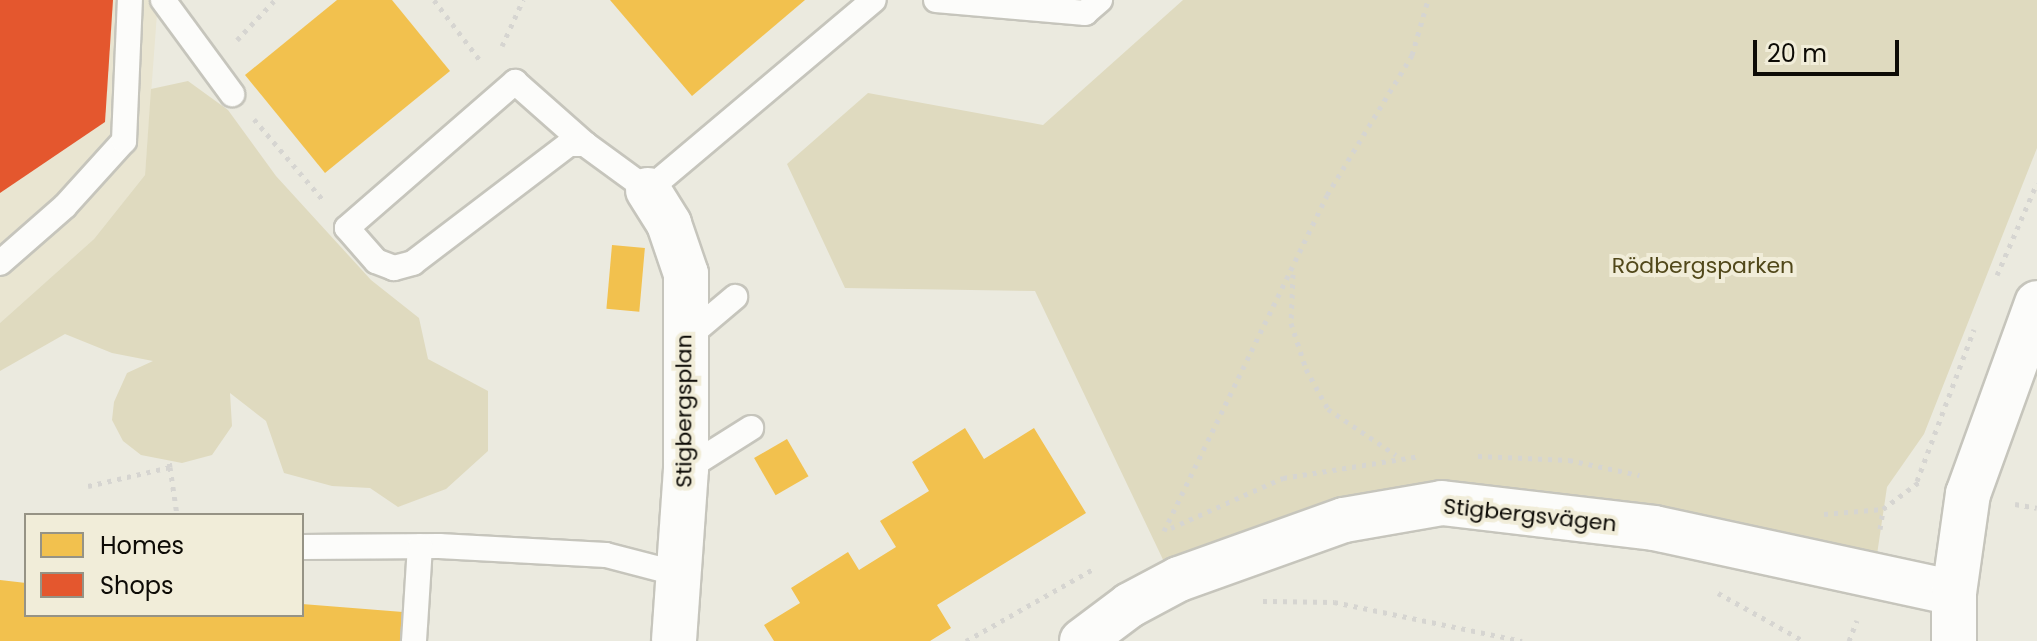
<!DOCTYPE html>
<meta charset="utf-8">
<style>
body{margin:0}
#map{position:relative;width:2037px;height:641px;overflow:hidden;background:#ebeadf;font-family:Poppins,sans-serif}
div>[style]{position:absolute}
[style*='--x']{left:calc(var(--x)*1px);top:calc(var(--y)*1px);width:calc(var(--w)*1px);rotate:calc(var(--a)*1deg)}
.built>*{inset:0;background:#e9e5d1}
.green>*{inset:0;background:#dfdabf}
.homes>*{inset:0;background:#f2c14e;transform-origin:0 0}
.shops>*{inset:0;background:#e4572e}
.path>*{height:5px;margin-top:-2.5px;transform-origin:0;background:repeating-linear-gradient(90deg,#d6d5d1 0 4px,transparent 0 10px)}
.roads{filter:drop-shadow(2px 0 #c6c5bc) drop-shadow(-2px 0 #c6c5bc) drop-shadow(0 2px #c6c5bc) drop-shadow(0 -2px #c6c5bc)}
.lane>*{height:24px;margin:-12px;padding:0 12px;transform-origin:12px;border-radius:12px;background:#fcfcfa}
.street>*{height:44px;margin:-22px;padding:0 22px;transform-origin:22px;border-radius:22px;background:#fcfcfa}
span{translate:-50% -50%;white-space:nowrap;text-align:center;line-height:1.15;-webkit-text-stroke:8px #f1edd9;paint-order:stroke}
.park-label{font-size:22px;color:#51481a}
.street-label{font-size:22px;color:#0d0b06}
.legend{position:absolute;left:24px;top:513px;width:280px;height:104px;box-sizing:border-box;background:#f1edd9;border:2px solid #969385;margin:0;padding:10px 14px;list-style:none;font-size:24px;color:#0d0b06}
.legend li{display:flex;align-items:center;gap:16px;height:40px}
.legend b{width:40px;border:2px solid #969385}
.scale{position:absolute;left:1753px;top:40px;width:146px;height:36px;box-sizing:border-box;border:4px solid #0d0b06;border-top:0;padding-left:10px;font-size:24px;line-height:28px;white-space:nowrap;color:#0d0b06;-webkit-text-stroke:6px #f1edd9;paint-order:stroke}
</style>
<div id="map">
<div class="built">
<div style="clip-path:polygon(0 0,158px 0,145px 175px,94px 239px,0 323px)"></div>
</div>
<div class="green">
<div style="clip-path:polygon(1183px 0,2037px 0,2037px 148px,1924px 434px,1887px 487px,1874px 575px,1442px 503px,1167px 568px,1035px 291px,845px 288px,787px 164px,868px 93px,1043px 125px)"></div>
<div style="clip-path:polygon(188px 81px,228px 110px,276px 176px,371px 280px,419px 318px,428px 359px,488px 391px,488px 451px,446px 489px,398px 507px,370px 488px,332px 486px,284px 473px,266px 421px,230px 393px,232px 426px,212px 455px,182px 463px,141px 455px,123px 441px,112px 420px,114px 402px,127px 373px,153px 361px,112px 353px,65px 334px,0 371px,0 323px,94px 239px,145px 175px,151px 89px)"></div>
</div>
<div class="homes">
<div style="clip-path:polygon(337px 0,392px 0,450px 71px,325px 173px,245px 75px)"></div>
<div style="clip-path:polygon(610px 0,805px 0,692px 96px)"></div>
<div style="left:612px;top:245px;width:33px;height:64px;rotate:5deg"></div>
<div style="clip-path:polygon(965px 428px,984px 459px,1034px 428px,1086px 513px,937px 605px,951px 628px,930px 641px,774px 641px,764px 625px,800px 603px,791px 588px,848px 552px,859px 570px,896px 547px,880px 521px,929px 491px,912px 462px)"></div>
<div style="left:787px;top:439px;width:43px;height:38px;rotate:60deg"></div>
<div style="clip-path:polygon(0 580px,26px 583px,26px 615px,302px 615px,302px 604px,403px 612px,402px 641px,0 641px)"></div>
</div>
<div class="shops">
<div style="clip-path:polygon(0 0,113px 0,105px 122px,0 193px)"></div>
</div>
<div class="path">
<div style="--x:434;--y:0;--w:79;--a:52.7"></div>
<div style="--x:237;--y:40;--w:55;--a:-46.5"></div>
<div style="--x:502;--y:46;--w:51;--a:-65.5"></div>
<div style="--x:254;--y:119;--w:106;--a:49.6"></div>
<div style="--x:1293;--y:274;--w:49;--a:92.3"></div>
<div style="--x:1291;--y:323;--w:48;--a:71.9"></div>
<div style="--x:1306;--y:369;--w:46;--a:61.2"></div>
<div style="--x:1328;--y:409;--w:82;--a:34.1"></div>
<div style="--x:1997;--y:275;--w:100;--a:-66.5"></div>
<div style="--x:1478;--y:456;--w:91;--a:2.5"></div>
<div style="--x:1569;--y:460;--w:72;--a:12.1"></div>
<div style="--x:170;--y:467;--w:49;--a:81.7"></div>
<div style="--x:1917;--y:481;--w:162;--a:-69.4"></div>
<div style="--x:88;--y:486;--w:84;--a:-13"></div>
<div style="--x:170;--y:467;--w:6;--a:-99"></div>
<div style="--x:2015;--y:504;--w:22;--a:10"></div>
<div style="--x:1824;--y:514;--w:59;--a:-4.8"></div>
<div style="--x:1171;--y:528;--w:123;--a:-24.1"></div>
<div style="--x:1283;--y:478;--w:139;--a:-9.1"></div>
<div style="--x:1880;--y:529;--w:20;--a:-81"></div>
<div style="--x:1883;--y:509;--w:45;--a:-36.9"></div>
<div style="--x:1164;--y:531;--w:373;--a:-64.1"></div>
<div style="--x:1327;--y:195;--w:164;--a:-58.7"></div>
<div style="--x:1412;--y:55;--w:57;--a:-73.8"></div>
<div style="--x:1718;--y:593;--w:98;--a:29.2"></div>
<div style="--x:1263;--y:601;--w:71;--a:0.8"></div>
<div style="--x:1334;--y:602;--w:192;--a:11.7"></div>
<div style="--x:966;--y:641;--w:148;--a:-29.5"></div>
<div style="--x:1849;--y:641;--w:22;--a:-69"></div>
</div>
<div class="roads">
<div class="lane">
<div style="--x:163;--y:0;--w:117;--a:53.7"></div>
<div style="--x:936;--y:0;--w:150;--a:5"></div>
<div style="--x:1085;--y:13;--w:20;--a:-41"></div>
<div style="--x:585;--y:144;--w:16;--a:180"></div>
<div style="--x:569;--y:144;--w:196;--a:142.7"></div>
<div style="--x:413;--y:263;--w:20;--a:165"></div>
<div style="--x:394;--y:268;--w:19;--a:-159"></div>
<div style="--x:376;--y:261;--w:44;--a:-131.3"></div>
<div style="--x:347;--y:228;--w:223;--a:-41"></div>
<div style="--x:515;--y:82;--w:94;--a:41.5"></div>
<div style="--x:585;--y:144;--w:78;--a:36.1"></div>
<div style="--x:648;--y:190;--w:295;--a:-40.1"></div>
<div style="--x:0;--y:263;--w:86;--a:-41.2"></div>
<div style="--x:65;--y:206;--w:88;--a:-47.8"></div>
<div style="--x:124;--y:141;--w:141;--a:-87.6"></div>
<div style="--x:684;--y:340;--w:67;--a:-40.1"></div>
<div style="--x:686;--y:469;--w:77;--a:-32.2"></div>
<div style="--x:302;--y:547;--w:137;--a:-0.4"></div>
<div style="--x:439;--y:546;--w:167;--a:3.1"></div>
<div style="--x:606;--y:555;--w:75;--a:14.6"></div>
<div style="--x:414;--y:641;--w:95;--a:-86.4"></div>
</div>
<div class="street">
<div style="--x:648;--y:190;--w:40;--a:58"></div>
<div style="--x:669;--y:224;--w:53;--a:71.2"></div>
<div style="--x:686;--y:274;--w:195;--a:90"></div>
<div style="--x:686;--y:469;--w:172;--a:94"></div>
<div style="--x:1082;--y:641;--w:60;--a:-36.9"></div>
<div style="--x:1130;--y:605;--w:55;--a:-28"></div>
<div style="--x:1179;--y:579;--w:175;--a:-19.7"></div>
<div style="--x:1344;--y:520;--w:99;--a:-9.8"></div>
<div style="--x:1442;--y:503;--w:213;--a:6.7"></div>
<div style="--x:1654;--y:528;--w:307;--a:12.2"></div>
<div style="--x:1954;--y:641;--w:48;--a:-90"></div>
<div style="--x:1954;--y:593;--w:100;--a:-82"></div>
<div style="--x:1968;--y:494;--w:203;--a:-70.1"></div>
</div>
</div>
<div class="park-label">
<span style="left:1703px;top:266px">Rödbergsparken</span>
</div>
<div class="street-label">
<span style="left:684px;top:411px;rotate:-90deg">Stigbergsplan</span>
<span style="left:1530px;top:515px;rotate:6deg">Stigbergsvägen</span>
</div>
<ul class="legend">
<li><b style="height:22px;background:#f2c14e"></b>Homes</li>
<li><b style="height:22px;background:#e4572e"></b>Shops</li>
</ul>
<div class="scale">20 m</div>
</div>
